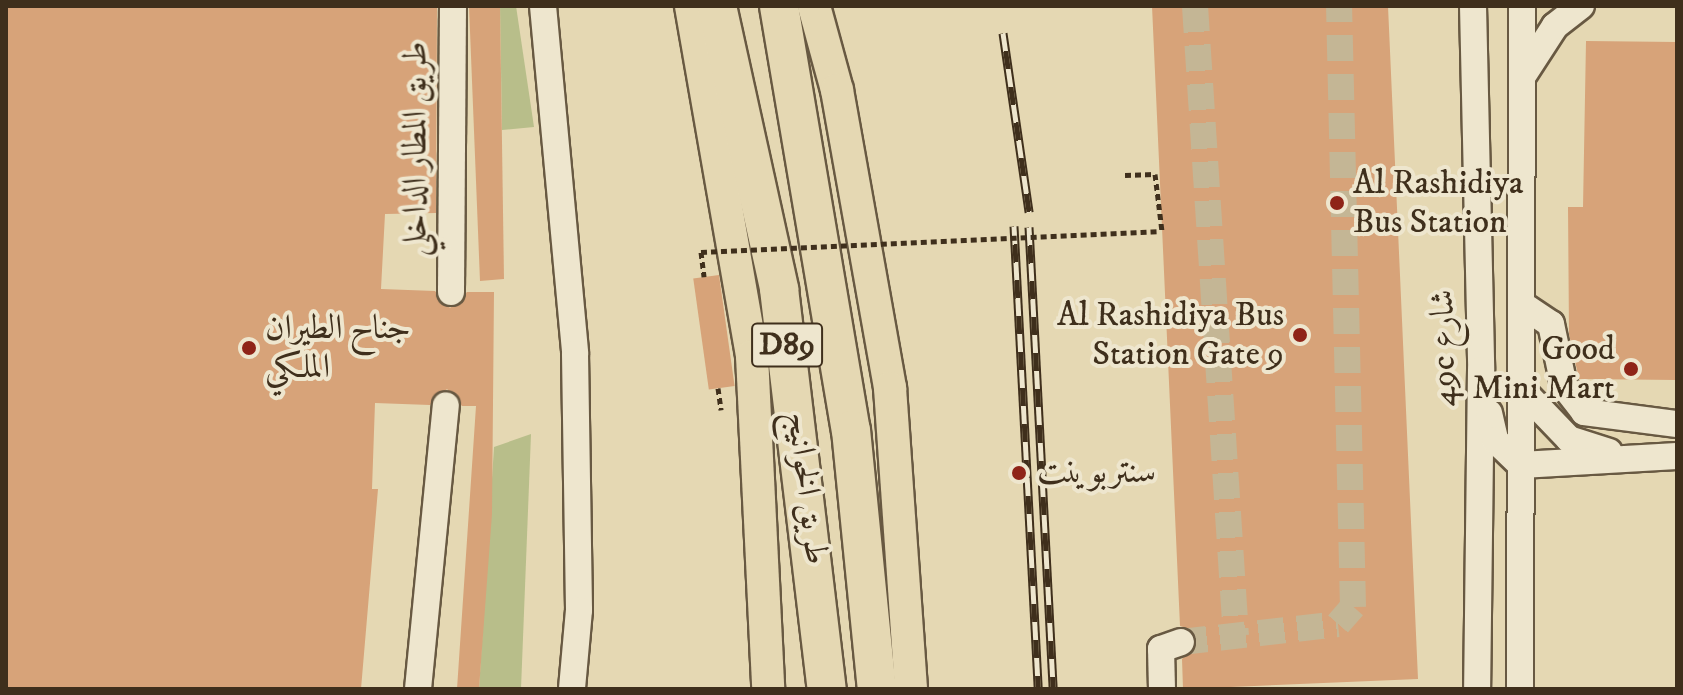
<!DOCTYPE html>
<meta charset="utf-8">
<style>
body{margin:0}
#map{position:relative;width:1683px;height:695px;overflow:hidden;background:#e5d8b3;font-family:"IM FELL DW Pica",Amiri,serif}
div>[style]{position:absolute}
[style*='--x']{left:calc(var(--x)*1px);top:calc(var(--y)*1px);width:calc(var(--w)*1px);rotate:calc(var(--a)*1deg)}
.green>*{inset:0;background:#b8be8a}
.building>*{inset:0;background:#d7a379;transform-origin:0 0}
.minor-tunnel>*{height:26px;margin-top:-13px;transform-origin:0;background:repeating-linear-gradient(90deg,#c4b695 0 26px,transparent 0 39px)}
.path>*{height:5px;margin-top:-2.5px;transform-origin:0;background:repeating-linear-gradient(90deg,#3f2f1c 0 6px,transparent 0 10px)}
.roads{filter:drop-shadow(2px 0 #685942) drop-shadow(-2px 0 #685942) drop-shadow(0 2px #685942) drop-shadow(0 -2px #685942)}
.minor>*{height:26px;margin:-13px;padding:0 13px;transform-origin:13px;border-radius:13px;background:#eee6ce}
.major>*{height:32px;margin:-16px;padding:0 16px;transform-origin:16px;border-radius:16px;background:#e5d8b3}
.highway>*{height:38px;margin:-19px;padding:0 19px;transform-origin:19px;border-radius:19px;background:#e5d8b3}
.rail>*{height:9px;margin-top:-4.5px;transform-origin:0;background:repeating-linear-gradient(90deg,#eee6ce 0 18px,#3f2f1c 0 36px);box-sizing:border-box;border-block:2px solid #3f2f1c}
.path-bridge>*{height:5px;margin-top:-2.5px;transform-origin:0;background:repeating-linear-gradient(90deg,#3f2f1c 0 6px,transparent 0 10px)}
.dots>*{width:22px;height:22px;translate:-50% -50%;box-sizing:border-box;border:4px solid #eee6ce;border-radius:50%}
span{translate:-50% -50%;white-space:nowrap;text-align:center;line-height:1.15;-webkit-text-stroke:8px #eee6ce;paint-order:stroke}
.shield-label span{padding:2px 6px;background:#eee6ce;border:2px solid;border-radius:6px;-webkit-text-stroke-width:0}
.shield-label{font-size:32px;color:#3f2f1c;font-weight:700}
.street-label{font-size:34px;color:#3f2f1c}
.poi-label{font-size:34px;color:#3f2f1c}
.left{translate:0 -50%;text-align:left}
.right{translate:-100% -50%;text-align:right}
.frame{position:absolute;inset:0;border:8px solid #3f2f1c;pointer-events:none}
</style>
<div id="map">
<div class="green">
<div style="clip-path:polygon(500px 6px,516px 6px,534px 127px,502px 130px)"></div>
<div style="clip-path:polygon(531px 434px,521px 689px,479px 689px,494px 447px)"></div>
</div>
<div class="building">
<div style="clip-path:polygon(6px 6px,437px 6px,436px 213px,385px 214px,381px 289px,435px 291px,450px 308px,467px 292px,494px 292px,492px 514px,479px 689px,457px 689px,476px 406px,462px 406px,447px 389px,430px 405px,375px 403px,372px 489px,378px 489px,361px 689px,6px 689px)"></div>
<div style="clip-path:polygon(469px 6px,500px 6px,504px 279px,480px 281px)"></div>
<div style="clip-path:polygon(1152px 6px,1388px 6px,1418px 679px,1183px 689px,1182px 659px,1197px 644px,1192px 630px,1180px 626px)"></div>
<div style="clip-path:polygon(1586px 41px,1677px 42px,1677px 380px,1579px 379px,1569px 334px,1568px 207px,1583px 207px)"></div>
<div style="left:719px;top:275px;width:112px;height:26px;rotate:82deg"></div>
</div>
<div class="minor-tunnel">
<div style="--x:1195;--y:6;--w:631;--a:86.28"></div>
<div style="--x:1181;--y:642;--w:158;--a:-6.5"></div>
<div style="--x:1338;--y:624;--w:23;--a:-49"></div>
<div style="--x:1353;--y:607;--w:601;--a:-91.33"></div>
</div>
<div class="path">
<div style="--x:1125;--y:175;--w:30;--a:-2"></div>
<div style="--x:1155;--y:174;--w:57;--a:83"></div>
<div style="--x:701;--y:252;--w:25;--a:83"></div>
<div style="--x:718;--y:388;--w:22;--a:82"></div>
</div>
<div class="roads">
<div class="minor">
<div style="--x:543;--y:6;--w:349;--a:84.7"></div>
<div style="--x:575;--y:354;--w:256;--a:89.1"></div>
<div style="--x:579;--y:610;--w:79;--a:95.1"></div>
<div style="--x:1473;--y:6;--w:364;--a:88.7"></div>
<div style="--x:1481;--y:370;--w:319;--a:90.7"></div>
<div style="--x:1524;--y:74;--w:57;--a:-57.1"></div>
<div style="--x:1555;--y:26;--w:33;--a:-38"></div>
<div style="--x:451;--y:292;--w:286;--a:-89.6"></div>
<div style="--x:1521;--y:304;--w:36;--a:34"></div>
<div style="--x:1551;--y:324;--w:63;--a:78.2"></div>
<div style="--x:1564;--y:386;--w:33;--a:52"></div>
<div style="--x:1584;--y:412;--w:94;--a:7.4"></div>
<div style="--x:1521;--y:389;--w:69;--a:46.2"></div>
<div style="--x:1569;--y:439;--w:42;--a:18"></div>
<div style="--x:1489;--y:413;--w:28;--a:77"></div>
<div style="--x:1495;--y:440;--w:36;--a:44"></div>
<div style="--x:1521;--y:465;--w:156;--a:-3.3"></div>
<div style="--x:418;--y:689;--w:285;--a:-84.4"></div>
<div style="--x:1162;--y:689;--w:40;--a:-91.4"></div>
<div style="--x:1161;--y:649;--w:21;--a:-19"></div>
<div style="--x:1520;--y:689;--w:683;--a:-89.83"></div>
</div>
<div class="major">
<div style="--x:691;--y:6;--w:355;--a:80.1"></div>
<div style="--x:752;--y:356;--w:333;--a:87.2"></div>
<div style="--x:814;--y:6;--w:87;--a:74.7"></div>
<div style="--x:837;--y:90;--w:303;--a:79.9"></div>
<div style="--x:890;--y:388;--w:302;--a:86"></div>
</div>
<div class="highway">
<div style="--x:717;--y:6;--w:290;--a:77.6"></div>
<div style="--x:779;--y:289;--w:403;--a:83.2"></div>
<div style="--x:779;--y:6;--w:430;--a:80.4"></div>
<div style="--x:851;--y:430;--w:260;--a:84.3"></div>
</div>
</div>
<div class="rail">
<div style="--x:1003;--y:33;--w:181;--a:81.7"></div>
<div style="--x:1014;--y:226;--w:464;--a:87"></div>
<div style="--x:1029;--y:227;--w:463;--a:87"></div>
</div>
<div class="path-bridge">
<div style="--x:701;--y:252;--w:457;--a:-2.6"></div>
</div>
<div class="dots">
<div style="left:1337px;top:203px;background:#8f2418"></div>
<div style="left:1300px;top:335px;background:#8f2418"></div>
<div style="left:249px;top:348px;background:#8f2418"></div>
<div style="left:1631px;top:369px;background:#8f2418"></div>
<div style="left:1019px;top:473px;background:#8f2418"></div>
</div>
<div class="shield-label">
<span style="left:787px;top:345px">D89</span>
</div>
<div class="street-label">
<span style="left:416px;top:149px;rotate:-90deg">طريق المطار الداخلي</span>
<span style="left:1444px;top:348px;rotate:-91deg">49c شارع</span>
<span style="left:807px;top:488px;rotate:83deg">طريق الخوانيج</span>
</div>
<div class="poi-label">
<span class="left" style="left:1353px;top:203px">Al Rashidiya<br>Bus Station</span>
<span class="right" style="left:1284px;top:335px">Al Rashidiya Bus<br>Station Gate 9</span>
<span class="left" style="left:265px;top:348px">جناح الطيران<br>الملكي</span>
<span class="right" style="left:1615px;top:369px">Good<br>Mini Mart</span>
<span class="left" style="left:1037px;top:473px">سنتربوينت</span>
</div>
<div class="frame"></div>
</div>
